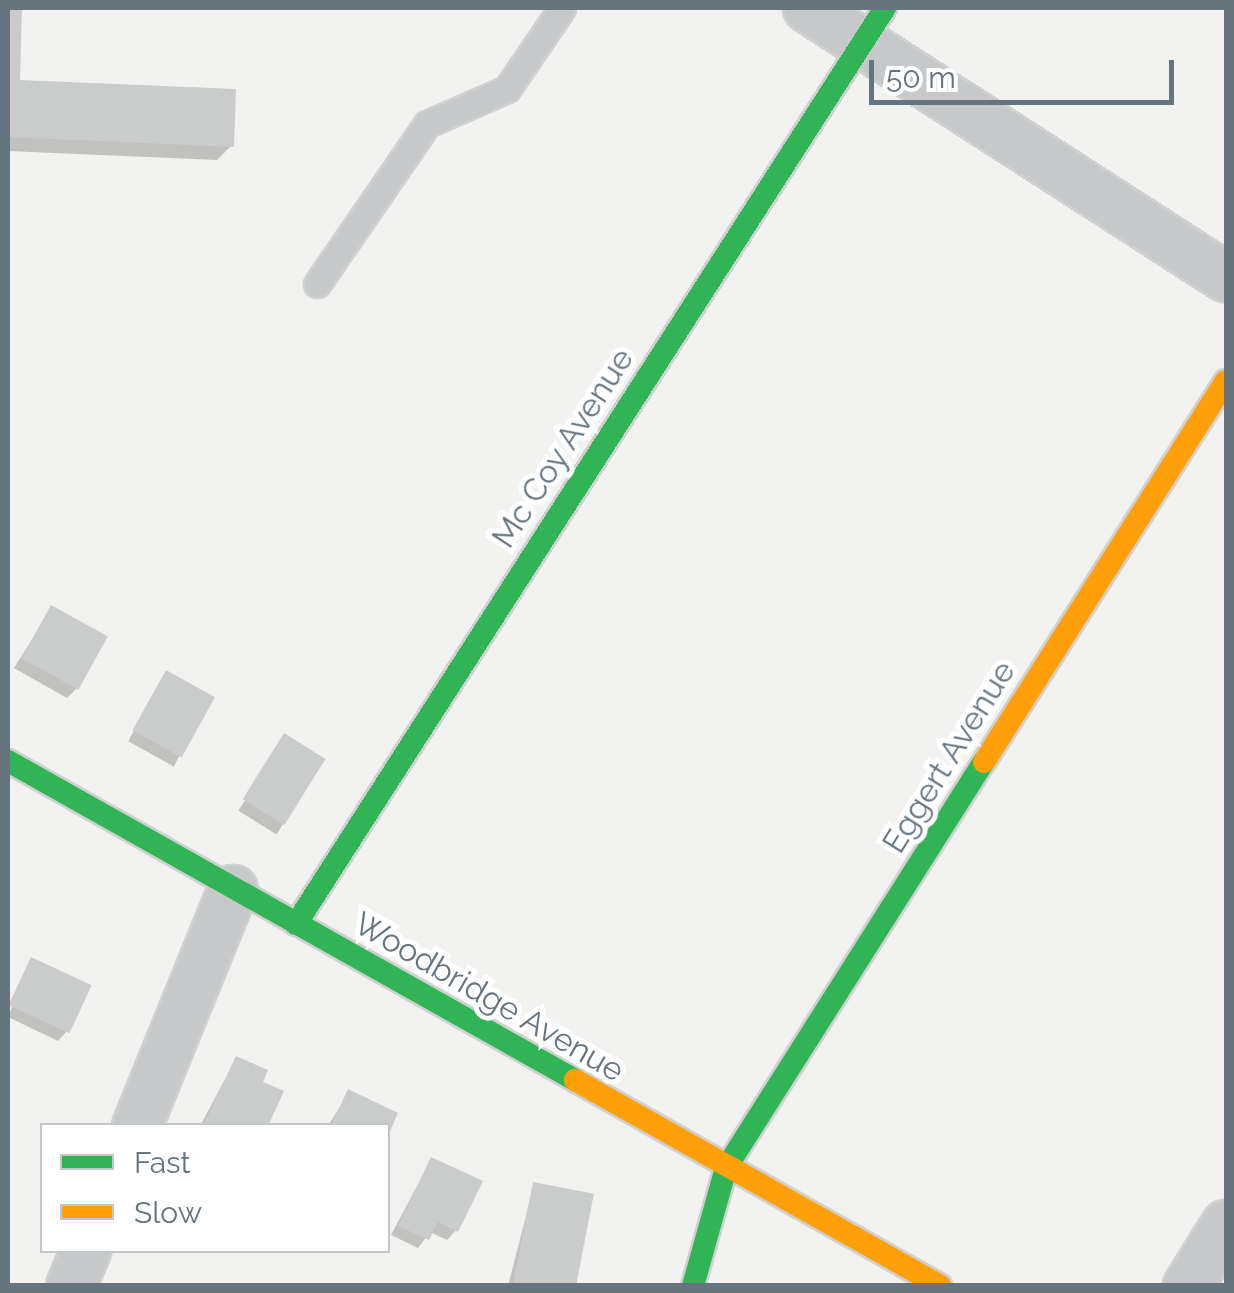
<!DOCTYPE html>
<style>
body{margin:0}
#map{position:relative;width:1234px;height:1293px;overflow:hidden;background:#f2f2f1;font-family:Raleway,sans-serif}
div>[style]{position:absolute}
[style*='--x']{left:calc(var(--x)*1px);top:calc(var(--y)*1px);width:calc(var(--w)*1px);rotate:calc(var(--a)*1deg)}
.shadow>*{inset:0;background:#0003;transform-origin:0 0}
.building>*{inset:0;background:#cacbcb;transform-origin:0 0}
.roads{filter:drop-shadow(2px 0 #cfd0d0) drop-shadow(-2px 0 #cfd0d0) drop-shadow(0 2px #cfd0d0) drop-shadow(0 -2px #cfd0d0)}
.lane>*{height:25px;margin:-12.5px;padding:0 12.5px;transform-origin:12.5px;border-radius:12.5px;background:#c7c8c9}
.street>*{height:48px;margin:-24px;padding:0 24px;transform-origin:24px;border-radius:24px;background:#c7c8c9}
.fast>*{height:22px;margin:-11px;padding:0 11px;transform-origin:11px;border-radius:11px;background:#30b455}
.slow>*{height:22px;margin:-11px;padding:0 11px;transform-origin:11px;border-radius:11px;background:#ff9f0a}
span{translate:-50% -50%;white-space:nowrap;text-align:center;line-height:1.15;-webkit-text-stroke:10px #fff;paint-order:stroke}
.street-label{font-size:32px;color:#66747e}
.frame{position:absolute;inset:0;border:10px solid #66747e;pointer-events:none}
.legend{position:absolute;left:40px;top:1123px;width:350px;height:130px;box-sizing:border-box;background:#fff;border:2px solid #c2c7cb;margin:0;padding:12px 18px;list-style:none;font-size:30px;color:#66747e}
.legend li{display:flex;align-items:center;gap:20px;height:50px}
.legend b{width:50px;border:2px solid #c2c7cb}
.scale{position:absolute;left:869px;top:60px;width:305px;height:45px;box-sizing:border-box;border:5px solid #66747e;border-top:0;padding-left:12px;font-size:30px;line-height:35px;white-space:nowrap;color:#66747e;-webkit-text-stroke:8px #fff;paint-order:stroke}
</style>
<div id="map">
<div class="shadow">
<div style="clip-path:polygon(8px 8px,20px 8px,17px 83px,231px 146px,217px 160px,8px 151px)"></div>
<div style="clip-path:polygon(52px 608px,76px 689px,67px 698px,14px 668px)"></div>
<div style="left:166px;top:673px;width:52px;height:78px;rotate:29deg"></div>
<div style="left:285px;top:736px;width:45px;height:88px;rotate:32deg"></div>
<div style="clip-path:polygon(31px 960px,67px 1031px,58px 1041px,8px 1017px)"></div>
<div style="clip-path:polygon(236px 1059px,259px 1083px,265px 1126px,200px 1126px)"></div>
<div style="clip-path:polygon(349px 1092px,395px 1114px,388px 1130px,328px 1126px)"></div>
<div style="clip-path:polygon(431px 1160px,456px 1230px,447px 1240px,430px 1232px,418px 1248px,391px 1235px)"></div>
<div style="clip-path:polygon(534px 1185px,574px 1286px,508px 1286px)"></div>
</div>
<div class="building">
<div style="clip-path:polygon(8px 8px,22px 8px,20px 80px,236px 89px,234px 147px,8px 137px)"></div>
<div style="left:51px;top:605px;width:65px;height:61px;rotate:29deg"></div>
<div style="left:166px;top:670px;width:56px;height:69px;rotate:29deg"></div>
<div style="left:284px;top:733px;width:49px;height:78px;rotate:32deg"></div>
<div style="left:31px;top:957px;width:67px;height:53px;rotate:25deg"></div>
<div style="clip-path:polygon(236px 1056px,268px 1070px,263px 1082px,284px 1091px,268px 1126px,203px 1126px)"></div>
<div style="clip-path:polygon(348px 1089px,398px 1113px,388px 1136px,388px 1126px,331px 1126px)"></div>
<div style="clip-path:polygon(431px 1157px,483px 1181px,458px 1232px,438px 1222px,429px 1240px,398px 1226px)"></div>
<div style="left:533px;top:1182px;width:62px;height:106px;rotate:11deg"></div>
</div>
<div class="roads">
<div class="lane">
<div style="--x:317;--y:284;--w:194;--a:-55.5"></div>
<div style="--x:427;--y:124;--w:87;--a:-23.6"></div>
<div style="--x:507;--y:89;--w:98;--a:-55.8"></div>
</div>
<div class="street">
<div style="--x:808;--y:8;--w:497;--a:32.8"></div>
<div style="--x:137;--y:1126;--w:255;--a:-67.9"></div>
<div style="--x:71;--y:1286;--w:39;--a:-67"></div>
<div style="--x:1188;--y:1286;--w:72;--a:-58.1"></div>
</div>
<div class="fast">
<div style="--x:8;--y:761;--w:651;--a:29.36"></div>
<div style="--x:296;--y:924;--w:1089;--a:-57.26"></div>
<div style="--x:693;--y:1286;--w:123;--a:-74.4"></div>
<div style="--x:726;--y:1168;--w:481;--a:-57.6"></div>
</div>
<div class="slow">
<div style="--x:984;--y:762;--w:451;--a:-57.6"></div>
<div style="--x:575;--y:1080;--w:419;--a:29.4"></div>
</div>
</div>
<div class="street-label">
<span style="left:563px;top:448px;rotate:-57deg">Mc Coy Avenue</span>
<span style="left:949px;top:757px;rotate:-58deg">Eggert Avenue</span>
<span style="left:489px;top:997px;rotate:30deg">Woodbridge Avenue</span>
</div>
<div class="frame"></div>
<ul class="legend">
<li><b style="height:12px;background:#30b455"></b>Fast</li>
<li><b style="height:12px;background:#ff9f0a"></b>Slow</li>
</ul>
<div class="scale">50 m</div>
</div>
